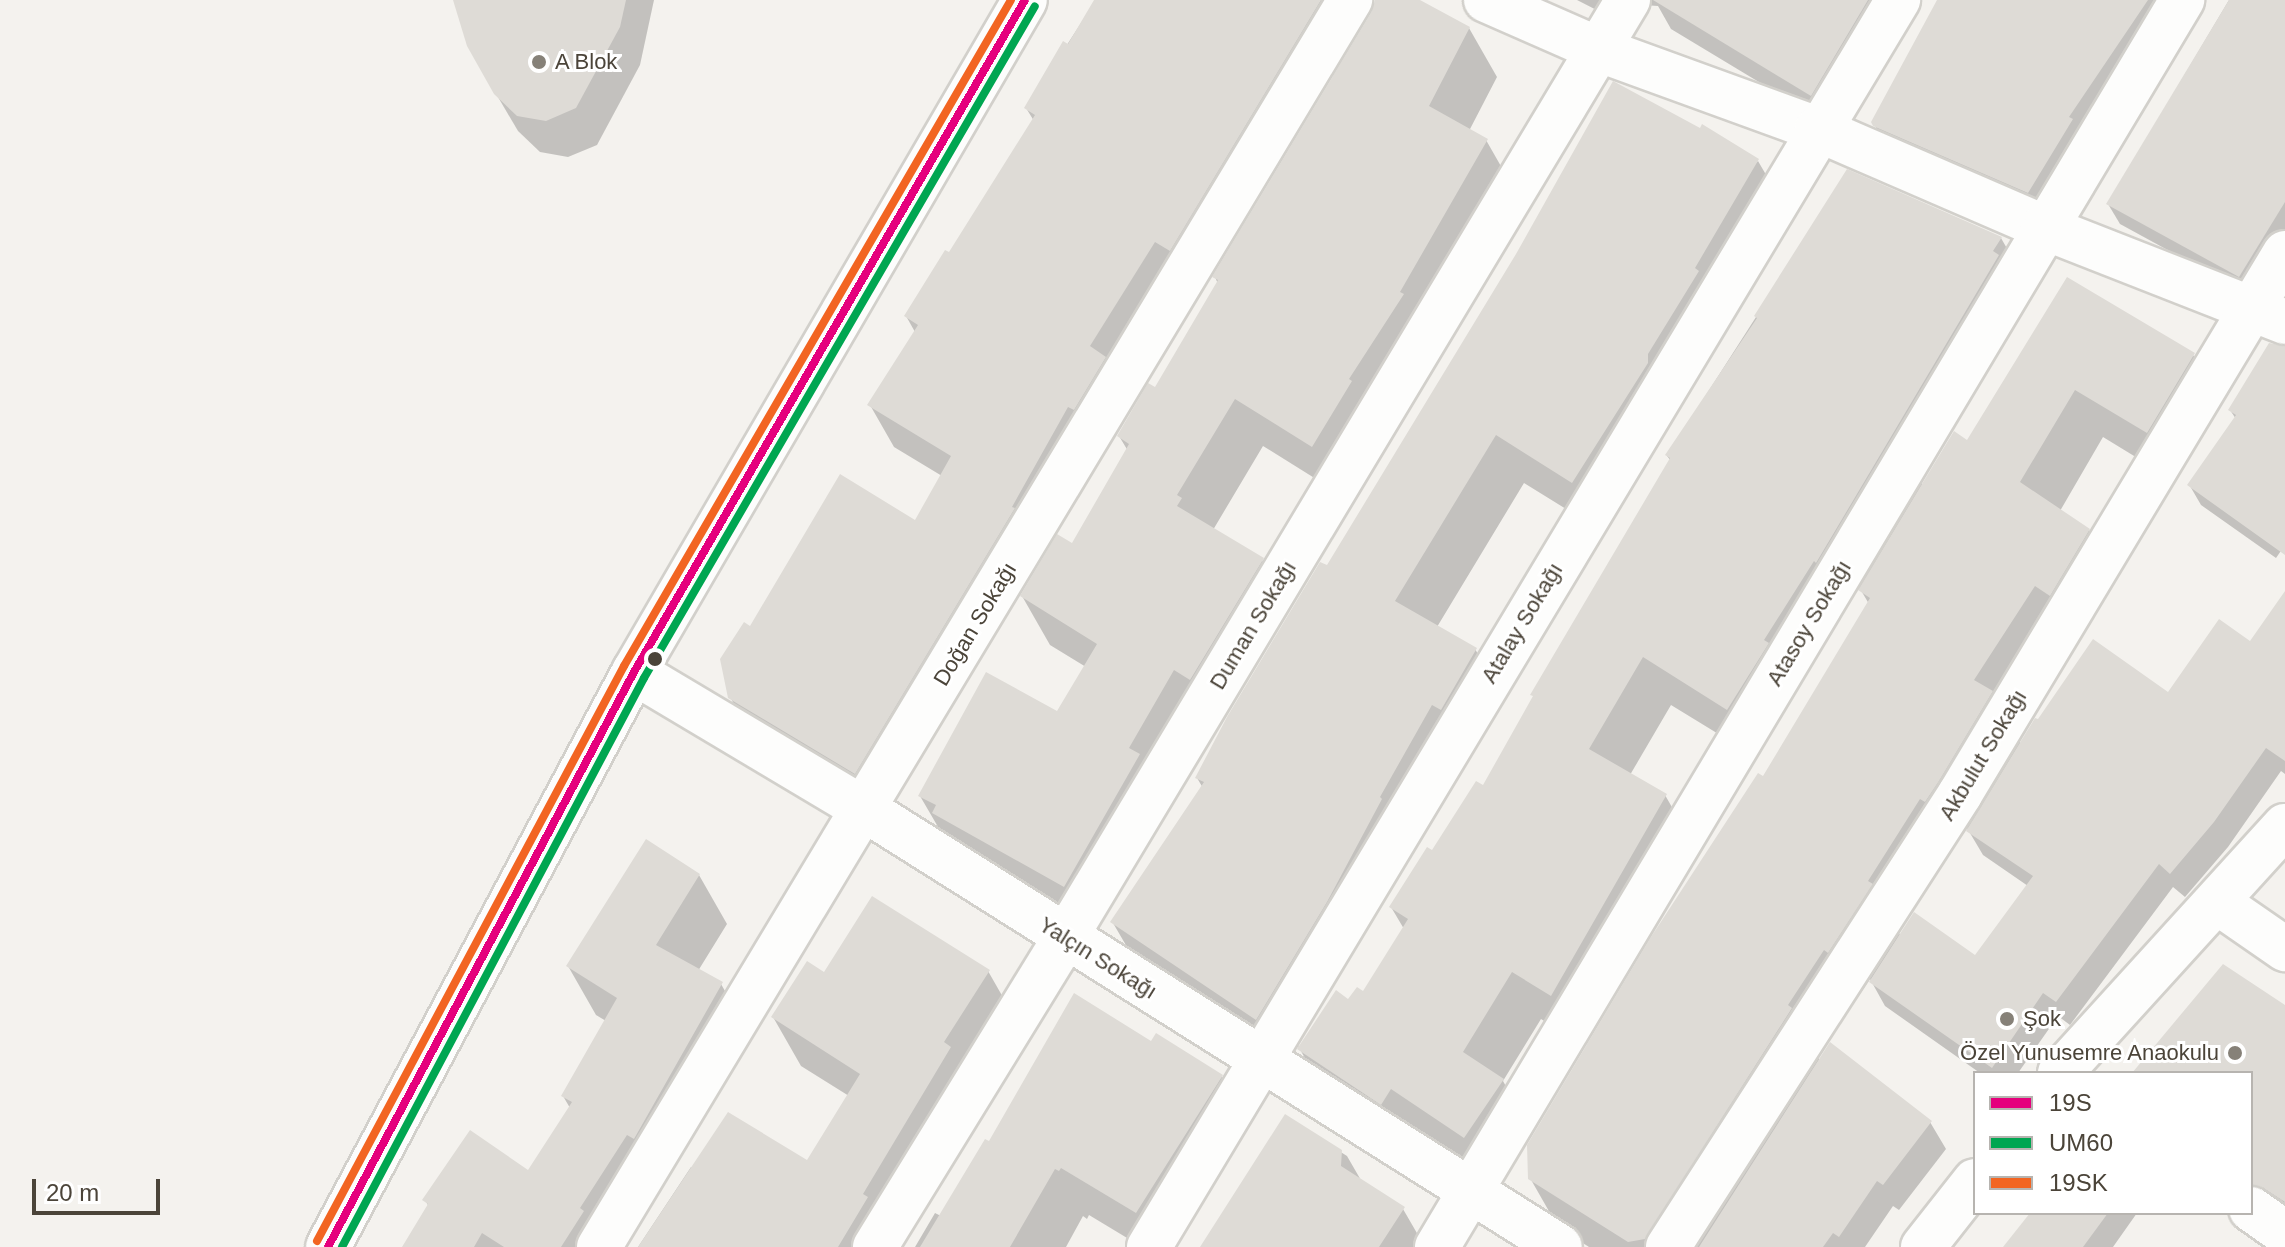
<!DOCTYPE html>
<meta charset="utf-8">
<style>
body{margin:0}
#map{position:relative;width:2285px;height:1247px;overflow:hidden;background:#f4f2ee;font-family:Helvetica,sans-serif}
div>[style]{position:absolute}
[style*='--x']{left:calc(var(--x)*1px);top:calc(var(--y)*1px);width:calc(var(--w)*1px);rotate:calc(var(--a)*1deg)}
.shadow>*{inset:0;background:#0003}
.building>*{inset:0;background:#dedbd6}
.roads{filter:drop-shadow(2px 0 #d2d0cb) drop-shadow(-2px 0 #d2d0cb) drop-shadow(0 2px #d2d0cb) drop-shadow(0 -2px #d2d0cb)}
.minor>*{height:44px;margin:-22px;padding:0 22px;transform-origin:22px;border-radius:22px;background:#fdfdfc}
.bus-1>*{height:8px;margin:-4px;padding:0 4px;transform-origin:4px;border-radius:4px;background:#e5007d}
.bus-2>*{height:8px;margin:-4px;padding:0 4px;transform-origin:4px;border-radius:4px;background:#00a651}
.bus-3>*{height:8px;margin:-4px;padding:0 4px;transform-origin:4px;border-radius:4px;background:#f26522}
.dots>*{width:22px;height:22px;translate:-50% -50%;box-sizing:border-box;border:4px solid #fff;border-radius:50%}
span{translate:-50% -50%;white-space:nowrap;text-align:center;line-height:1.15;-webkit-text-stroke:6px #fff;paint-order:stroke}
.poi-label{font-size:22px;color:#4b4439}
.left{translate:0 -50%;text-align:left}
.right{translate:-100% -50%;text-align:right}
.street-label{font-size:22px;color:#4b4439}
.legend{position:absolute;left:1973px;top:1071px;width:280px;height:144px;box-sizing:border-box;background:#fff;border:2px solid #b7b4b0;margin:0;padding:10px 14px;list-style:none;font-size:24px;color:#4b4439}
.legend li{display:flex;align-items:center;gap:16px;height:40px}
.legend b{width:40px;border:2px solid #b7b4b0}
.scale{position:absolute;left:32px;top:1179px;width:128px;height:36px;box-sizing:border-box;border:4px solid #4b4439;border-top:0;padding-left:10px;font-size:24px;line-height:28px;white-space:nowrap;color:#4b4439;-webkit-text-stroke:6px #fff;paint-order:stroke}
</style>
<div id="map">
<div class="shadow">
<div style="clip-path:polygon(455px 0,654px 0,640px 65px,597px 145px,568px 157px,540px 152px,518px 131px,468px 46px)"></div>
<div style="clip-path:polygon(1096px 0,1345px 0,879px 815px,754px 740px,730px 697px,750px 629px,916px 522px,942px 476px,894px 447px,870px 405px,915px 332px,906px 316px,949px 255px,1034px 121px,1026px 108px)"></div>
<div style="clip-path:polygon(1378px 0,1415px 0,1469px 28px,1497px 77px,1469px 131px,1486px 140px,1514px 189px,1340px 494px,1263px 446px,1213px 530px,1262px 560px,1290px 609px,1219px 728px,1202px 718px,1093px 934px,948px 844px,920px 796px,1058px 714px,1086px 667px,1050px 645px,1022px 596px,1072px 546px,1128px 451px,1119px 436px,1155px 390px,1218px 284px,1215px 277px,1373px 14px)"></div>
<div style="clip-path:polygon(1577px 0,1900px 0,1827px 123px,1671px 29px,1658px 6px,1628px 4px,1618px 21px)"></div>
<div style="clip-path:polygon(1939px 0,2174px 0,2042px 216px,1889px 150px,1873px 122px)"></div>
<div style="clip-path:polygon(2229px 0,2285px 0,2285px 239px,2250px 295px,2120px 224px,2108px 204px)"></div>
<div style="clip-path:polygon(1758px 161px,1786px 209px,1600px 530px,1524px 483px,1437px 627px,1475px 649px,1504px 698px,1469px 757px,1461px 753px,1354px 951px,1284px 1067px,1141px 971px,1113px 923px,1203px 788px,1197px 778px,1328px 568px)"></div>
<div style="clip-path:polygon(evenodd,2001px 238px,2029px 287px,2022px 298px,2026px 305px,1920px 483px,1924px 485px,1968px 443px,2068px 279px,2193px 355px,2221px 403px,2175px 481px,2103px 437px,2060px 511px,2089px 530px,2117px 579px,2078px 643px,2063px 633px,2007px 720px,2021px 744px,2168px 695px,2250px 644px,2285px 594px,2285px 774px,2281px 771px,2228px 847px,2185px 897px,2173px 887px,2070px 1025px,2058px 1016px,2018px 1073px,1980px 1073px,1885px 1006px,1870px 979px,1856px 1000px,1852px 997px,1816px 1053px,1820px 1061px,1930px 1122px,1946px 1149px,1899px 1210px,1893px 1206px,1865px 1247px,1589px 1247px,1558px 1227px,1530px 1178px,1869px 604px,1859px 587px,1792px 688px,1795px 693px,1756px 757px,1671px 705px,1630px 775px,1665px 795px,1693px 844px,1579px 1043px,1541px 1019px,1503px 1081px,1530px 1129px,1492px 1186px,1328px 1098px,1298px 1046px,1300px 1047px,1349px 1002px,1363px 993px,1404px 929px,1391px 907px,1484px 788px,1671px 461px,1667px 456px,1756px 317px,2001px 238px,1967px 828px,1983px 855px,2028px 886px,1976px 958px,1901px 936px,1896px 929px,1949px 846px,1953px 849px,1967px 828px)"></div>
<div style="clip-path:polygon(2285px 356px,2285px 545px,2276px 558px,2201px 505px,2190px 486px,2236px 419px,2230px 410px)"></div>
<div style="clip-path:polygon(699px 875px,727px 924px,698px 971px,721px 984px,749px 1033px,662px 1186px,656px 1182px,614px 1247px,404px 1247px,429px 1207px,425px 1200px,528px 1173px,570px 1108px,563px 1096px,606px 1021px,596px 1015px,568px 966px)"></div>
<div style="clip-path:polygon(2223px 967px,2285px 1007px,2285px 1217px,2251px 1205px,2251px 1073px,2135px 1073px)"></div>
<div style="clip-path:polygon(988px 971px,1016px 1020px,894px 1247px,638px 1247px,691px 1167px,807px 1163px,849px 1096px,801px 1066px,773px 1017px,824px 974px)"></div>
<div style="clip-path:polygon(1152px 1043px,1221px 1076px,1249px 1125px,1173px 1247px,1142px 1247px,1089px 1215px,1087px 1219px,1083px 1216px,1066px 1247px,915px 1247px,935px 1213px,941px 1216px,990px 1144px)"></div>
<div style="clip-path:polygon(1285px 1117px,1347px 1156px,1362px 1182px,1403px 1209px,1425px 1247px,1202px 1247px)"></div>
<div style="clip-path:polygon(2026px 1213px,2137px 1213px,2113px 1247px,2005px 1247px,2030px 1216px)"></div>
</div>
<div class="building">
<div style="clip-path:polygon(453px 0,626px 0,620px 27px,576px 108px,546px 121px,517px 116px,494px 94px,467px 46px)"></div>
<div style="clip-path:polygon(1094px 0,1321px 0,1170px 251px,1155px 242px,1090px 346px,1106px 357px,1074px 410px,1068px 407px,1012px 507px,1015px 508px,855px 774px,728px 698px,720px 659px,744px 622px,750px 626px,840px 474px,915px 520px,951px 456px,867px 405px,918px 325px,904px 316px,945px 250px,949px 252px,1035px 115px,1024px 108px,1063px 41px,1068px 44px)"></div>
<div style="clip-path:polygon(1375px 0,1420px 0,1470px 27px,1429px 106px,1488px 139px,1400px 292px,1404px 294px,1349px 379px,1352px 381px,1312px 447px,1235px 399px,1177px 495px,1182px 498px,1177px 506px,1264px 558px,1190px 680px,1174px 670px,1129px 748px,1140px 754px,1064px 887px,932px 813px,936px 805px,918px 796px,986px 672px,1057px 711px,1097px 644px,1020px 596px,1057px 534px,1072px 543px,1129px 444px,1117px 436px,1148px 383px,1155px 387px,1218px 280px,1212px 277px,1371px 13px)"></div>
<div style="clip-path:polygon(1653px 0,1868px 0,1811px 96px)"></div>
<div style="clip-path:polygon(1937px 0,2148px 0,2069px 117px,2073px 119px,2028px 193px,1873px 126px,1871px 122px)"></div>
<div style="clip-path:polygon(2229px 0,2285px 0,2285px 202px,2239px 277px,2106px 204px)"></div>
<div style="clip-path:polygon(1613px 81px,1700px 128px,1702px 124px,1759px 159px,1695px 268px,1699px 271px,1648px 354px,1648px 363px,1572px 483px,1496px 435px,1395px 601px,1477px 648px,1441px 710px,1432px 705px,1380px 797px,1382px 799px,1327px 902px,1256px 1020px,1110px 922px,1204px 782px,1195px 778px,1227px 717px,1320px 562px,1327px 565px,1516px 254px)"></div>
<div style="clip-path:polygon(1847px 169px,2002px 237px,1993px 251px,1999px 255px,1816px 563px,1814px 561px,1764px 640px,1769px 643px,1727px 710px,1643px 657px,1589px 749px,1667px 794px,1551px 996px,1512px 972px,1463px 1052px,1504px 1079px,1464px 1138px,1391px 1089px,1381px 1105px,1297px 1049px,1336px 990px,1348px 999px,1357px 987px,1363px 991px,1408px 919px,1389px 907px,1427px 847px,1432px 850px,1476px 781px,1483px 785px,1533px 696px,1530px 695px,1670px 458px,1665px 455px,1757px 318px,1754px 316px)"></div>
<div style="clip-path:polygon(2067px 277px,2195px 353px,2147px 433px,2075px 390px,2020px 482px,2090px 529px,2050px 596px,2035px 586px,1974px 680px,1993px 691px,1939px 781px,1925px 802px,1920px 799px,1868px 881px,1873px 884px,1828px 953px,1824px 950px,1788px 1005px,1792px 1008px,1645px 1239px,1628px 1242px,1528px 1179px,1527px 1145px,1651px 937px,1758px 773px,1763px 776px,1870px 598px,1858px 590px,1954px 431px,1967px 440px)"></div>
<div style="clip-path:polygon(2269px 343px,2285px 346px,2285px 555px,2187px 485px,2236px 415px,2228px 410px)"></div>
<div style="clip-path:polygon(2285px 591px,2285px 761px,2266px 748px,2214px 822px,2170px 874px,2159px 864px,2056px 1002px,2043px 993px,1992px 1068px,1869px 982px,1914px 912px,1975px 955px,2033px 876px,1966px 831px,2035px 718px,2038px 719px,2093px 639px,2168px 692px,2219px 619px,2250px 641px)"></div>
<div style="clip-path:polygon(646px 839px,700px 874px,656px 945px,723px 982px,634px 1139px,627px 1135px,580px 1208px,584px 1211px,561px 1247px,504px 1247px,482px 1233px,474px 1247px,402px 1247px,428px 1204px,422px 1200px,470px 1130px,528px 1170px,572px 1102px,561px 1096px,617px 998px,566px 966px)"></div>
<div style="clip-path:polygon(872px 896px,990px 970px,944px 1042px,951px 1047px,863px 1194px,868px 1197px,838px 1247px,638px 1247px,728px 1112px,807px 1160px,860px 1074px,771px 1017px,807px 961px,824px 972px)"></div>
<div style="clip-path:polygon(2223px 964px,2285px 1005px,2285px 1202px,2265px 1189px,2251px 1184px,2251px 1073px,2132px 1073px)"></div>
<div style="clip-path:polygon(1074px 993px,1151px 1041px,1156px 1033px,1223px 1075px,1136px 1213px,1061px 1168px,1059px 1171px,1055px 1169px,1010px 1247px,920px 1247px,985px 1139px,989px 1141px)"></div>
<div style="clip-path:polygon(1830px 1042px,1932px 1121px,1883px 1185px,1877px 1181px,1839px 1237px,1833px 1233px,1823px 1247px,1699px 1247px)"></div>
<div style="clip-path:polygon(1285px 1114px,1342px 1150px,1341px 1166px,1405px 1207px,1379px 1247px,1200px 1247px)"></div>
<div style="clip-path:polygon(2030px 1213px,2108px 1213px,2083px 1247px,2003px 1247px)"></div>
</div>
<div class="roads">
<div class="minor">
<div style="--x:1486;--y:0;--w:124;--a:23.7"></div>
<div style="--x:1600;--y:50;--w:231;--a:20"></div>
<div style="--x:1817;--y:129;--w:246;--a:23.4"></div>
<div style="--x:2043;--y:227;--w:260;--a:21.4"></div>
<div style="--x:634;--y:672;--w:268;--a:30.8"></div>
<div style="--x:864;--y:809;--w:822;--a:32.18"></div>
<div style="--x:2217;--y:902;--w:83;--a:34.7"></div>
<div style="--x:2060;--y:1073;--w:334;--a:-47.7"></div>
<div style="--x:2251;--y:1209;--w:42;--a:35.2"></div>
<div style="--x:328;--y:1247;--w:651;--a:-61.98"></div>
<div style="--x:634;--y:672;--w:777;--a:-59.81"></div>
<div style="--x:599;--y:1247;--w:1456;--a:-58.94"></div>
<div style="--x:875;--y:1247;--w:363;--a:-58.4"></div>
<div style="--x:1065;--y:938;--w:1094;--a:-59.03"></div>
<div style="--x:1149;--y:1247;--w:1455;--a:-59.01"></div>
<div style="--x:1437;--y:1247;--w:1453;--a:-59.14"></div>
<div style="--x:1668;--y:1247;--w:539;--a:-57.19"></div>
<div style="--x:1960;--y:794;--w:631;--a:-59.01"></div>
<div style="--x:1923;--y:1247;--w:84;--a:-51.8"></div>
</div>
</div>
<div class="bus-1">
<div style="--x:328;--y:1247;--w:651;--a:-61.98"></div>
<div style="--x:634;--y:672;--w:777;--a:-59.81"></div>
</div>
<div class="bus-2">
<div style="--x:342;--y:1247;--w:644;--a:-62.04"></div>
<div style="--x:644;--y:678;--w:777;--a:-59.81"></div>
</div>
<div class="bus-3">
<div style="--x:317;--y:1241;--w:652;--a:-61.9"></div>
<div style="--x:624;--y:666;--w:770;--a:-59.84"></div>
</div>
<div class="dots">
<div style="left:539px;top:62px;background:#868178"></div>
<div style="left:655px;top:659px;background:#4b4439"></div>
<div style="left:2007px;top:1019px;background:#868178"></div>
<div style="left:2235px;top:1053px;background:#868178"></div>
</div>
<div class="poi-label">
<span class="left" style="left:555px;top:62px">A Blok</span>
<span class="left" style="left:2023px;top:1019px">Şok</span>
<span class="right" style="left:2219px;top:1053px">Özel Yunusemre Anaokulu</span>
</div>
<div class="street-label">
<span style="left:1522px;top:623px;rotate:-59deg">Atalay Sokağı</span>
<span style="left:1809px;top:623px;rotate:-59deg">Atasoy Sokağı</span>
<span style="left:975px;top:624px;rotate:-59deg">Doğan Sokağı</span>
<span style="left:1253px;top:625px;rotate:-59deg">Duman Sokağı</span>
<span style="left:1983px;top:755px;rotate:-59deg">Akbulut Sokağı</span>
<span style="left:1098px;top:958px;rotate:32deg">Yalçın Sokağı</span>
</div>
<ul class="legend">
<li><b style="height:10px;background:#e5007d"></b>19S</li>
<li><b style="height:10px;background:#00a651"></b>UM60</li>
<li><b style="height:10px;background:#f26522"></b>19SK</li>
</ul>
<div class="scale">20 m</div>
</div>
